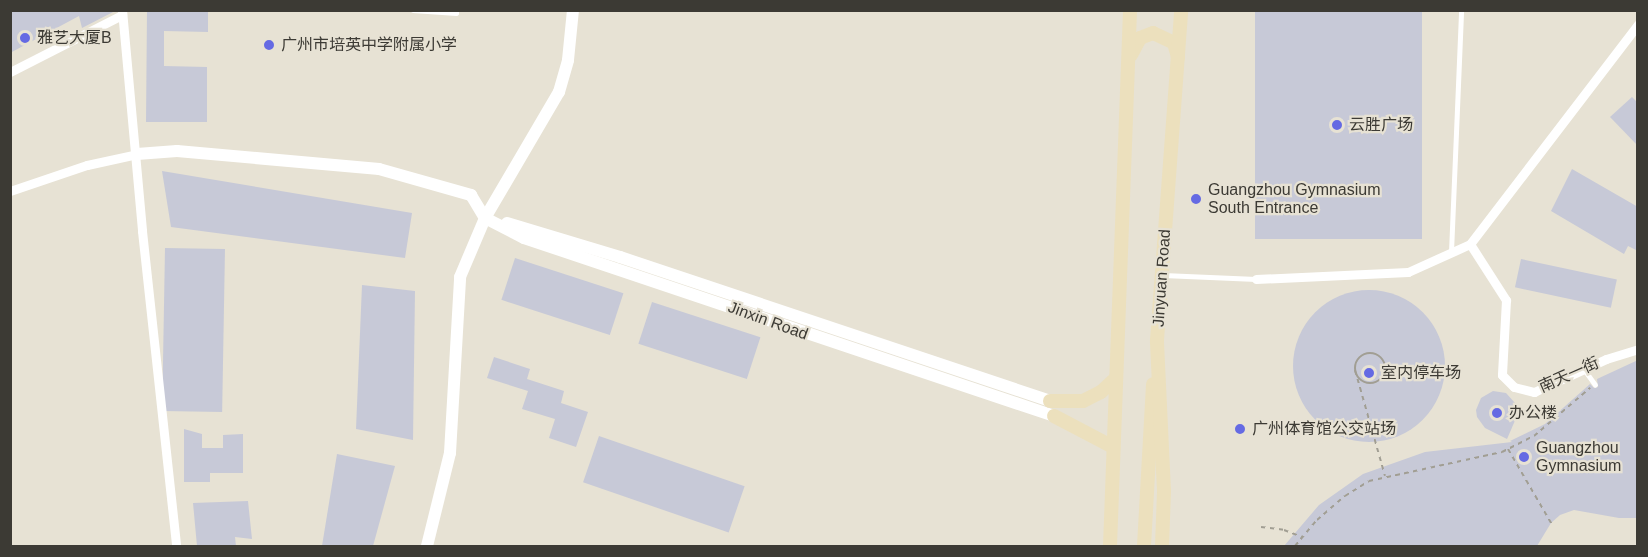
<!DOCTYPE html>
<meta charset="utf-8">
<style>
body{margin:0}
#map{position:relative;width:1648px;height:557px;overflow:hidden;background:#e7e2d4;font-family:Helvetica,"Noto Sans SC",sans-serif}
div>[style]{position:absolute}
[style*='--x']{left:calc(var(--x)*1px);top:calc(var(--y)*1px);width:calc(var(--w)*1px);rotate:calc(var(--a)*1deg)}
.building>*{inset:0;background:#c7c9d7;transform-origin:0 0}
.round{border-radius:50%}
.path>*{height:2px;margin-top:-1px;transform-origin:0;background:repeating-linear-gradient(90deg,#a19e93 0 4.5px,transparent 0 9px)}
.path>.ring{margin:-1px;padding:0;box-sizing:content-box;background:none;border:2px solid #a19e93;border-radius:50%}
.service>*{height:4.5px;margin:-2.25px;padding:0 2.25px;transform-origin:2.25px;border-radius:2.25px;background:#fff}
.minor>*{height:9px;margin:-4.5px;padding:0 4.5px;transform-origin:4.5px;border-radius:4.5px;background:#fff}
.tertiary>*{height:12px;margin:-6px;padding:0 6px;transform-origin:6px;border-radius:6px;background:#fff}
.secondary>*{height:14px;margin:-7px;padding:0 7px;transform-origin:7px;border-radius:7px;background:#ece0bd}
.dots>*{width:16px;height:16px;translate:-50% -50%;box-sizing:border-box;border:3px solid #e7e2d4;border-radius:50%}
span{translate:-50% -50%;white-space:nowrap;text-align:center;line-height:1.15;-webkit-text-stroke:4.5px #e7e2d4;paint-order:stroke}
.poi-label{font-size:16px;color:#3c3a34}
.left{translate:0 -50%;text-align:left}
.street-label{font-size:16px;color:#3c3a34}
.frame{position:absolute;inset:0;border:12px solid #3c3a34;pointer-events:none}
</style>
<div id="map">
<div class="building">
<div style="clip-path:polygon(10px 10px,115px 10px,115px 11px,82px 28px,79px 16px,10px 53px)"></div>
<div style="clip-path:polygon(147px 10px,208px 10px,208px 32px,164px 31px,164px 66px,207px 67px,207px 122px,146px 122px)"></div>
<div style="left:1255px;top:10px;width:167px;height:229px"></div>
<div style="clip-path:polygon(1632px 97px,1638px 103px,1638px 146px,1610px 117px)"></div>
<div style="clip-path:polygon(1572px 169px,1638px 207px,1638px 251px,1628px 246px,1624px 254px,1551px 211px)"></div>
<div style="clip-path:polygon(162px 171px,412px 213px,405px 258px,171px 227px)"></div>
<div style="left:165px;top:248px;width:60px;height:163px;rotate:1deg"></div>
<div style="left:515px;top:258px;width:114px;height:44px;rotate:18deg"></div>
<div style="left:1521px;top:259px;width:98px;height:29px;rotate:12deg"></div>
<div style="clip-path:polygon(362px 285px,415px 291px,413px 440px,356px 429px)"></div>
<div class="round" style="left:1293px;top:290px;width:152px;height:152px"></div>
<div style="left:652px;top:302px;width:114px;height:44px;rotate:18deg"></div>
<div style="clip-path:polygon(494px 357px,530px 369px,527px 379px,564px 391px,561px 403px,588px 412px,576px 447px,549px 438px,555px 419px,522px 409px,528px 391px,487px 378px)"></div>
<div style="clip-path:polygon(1638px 360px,1638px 518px,1619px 518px,1574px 510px,1560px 515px,1551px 523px,1537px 546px,1284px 546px,1319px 505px,1363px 474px,1425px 452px,1512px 442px,1510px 441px,1545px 424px,1590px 384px,1594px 388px,1598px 387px,1597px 379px)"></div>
<div style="clip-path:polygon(1493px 391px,1506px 393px,1515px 403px,1517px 416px,1507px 439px,1485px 428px,1477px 417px,1476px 410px,1481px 398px)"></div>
<div style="clip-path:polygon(184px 429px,202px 434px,202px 448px,223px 448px,223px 435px,243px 434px,243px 473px,210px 473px,210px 482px,184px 482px)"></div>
<div style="left:599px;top:436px;width:154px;height:49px;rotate:19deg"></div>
<div style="clip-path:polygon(337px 454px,395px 466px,373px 546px,322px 546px)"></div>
<div style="clip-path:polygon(248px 501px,252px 539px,235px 537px,236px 546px,197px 546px,193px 503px)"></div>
</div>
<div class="path">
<div class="ring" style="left:1355px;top:353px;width:28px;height:28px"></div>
<div style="--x:1355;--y:370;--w:110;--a:74.2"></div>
<div style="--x:1508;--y:449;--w:86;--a:59.8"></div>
<div style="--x:1261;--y:527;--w:23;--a:7"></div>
<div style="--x:1284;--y:530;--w:19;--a:21"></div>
<div style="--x:1295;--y:546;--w:34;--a:-50"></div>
<div style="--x:1317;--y:520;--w:37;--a:-41"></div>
<div style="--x:1345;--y:496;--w:28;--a:-32"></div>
<div style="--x:1369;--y:481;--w:136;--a:-12.3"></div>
<div style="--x:1502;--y:452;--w:36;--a:-27"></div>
<div style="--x:1534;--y:436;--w:74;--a:-40.6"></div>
</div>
<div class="service">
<div style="--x:413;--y:10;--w:43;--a:4"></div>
<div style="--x:456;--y:13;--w:3;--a:-90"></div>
<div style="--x:1451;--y:252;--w:242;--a:-87.6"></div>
<div style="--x:1163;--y:275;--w:93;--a:2.5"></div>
<div style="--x:1584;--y:369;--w:19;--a:54"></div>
</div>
<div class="minor">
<div style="--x:122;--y:10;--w:222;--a:84.8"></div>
<div style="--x:142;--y:231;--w:317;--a:83.8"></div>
<div style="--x:10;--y:72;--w:126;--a:-27"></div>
<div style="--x:10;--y:191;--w:81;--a:-18.7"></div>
<div style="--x:87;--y:165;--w:51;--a:-12.4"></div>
<div style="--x:1470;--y:244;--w:67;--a:57.3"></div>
<div style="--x:1506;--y:300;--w:75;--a:93.1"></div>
<div style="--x:1502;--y:375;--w:17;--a:45"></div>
<div style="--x:1514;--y:387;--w:21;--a:14"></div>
<div style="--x:1534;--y:392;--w:79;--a:-24.6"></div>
<div style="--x:1606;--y:359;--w:34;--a:-17"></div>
<div style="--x:1256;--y:279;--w:152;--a:-2.6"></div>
<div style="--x:1408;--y:272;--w:68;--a:-24.3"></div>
<div style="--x:1470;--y:244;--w:277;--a:-52.6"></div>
</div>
<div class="tertiary">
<div style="--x:137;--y:154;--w:40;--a:-4.3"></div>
<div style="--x:177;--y:151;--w:203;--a:5.1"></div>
<div style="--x:379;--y:169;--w:96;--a:15.8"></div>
<div style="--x:471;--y:195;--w:27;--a:59"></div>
<div style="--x:485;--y:218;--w:44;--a:27.1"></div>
<div style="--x:524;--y:238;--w:559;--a:18.56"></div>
<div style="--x:507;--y:223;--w:118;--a:16.7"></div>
<div style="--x:620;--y:257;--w:453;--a:18.5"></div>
<div style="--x:427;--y:546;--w:96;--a:-76.1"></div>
<div style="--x:450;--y:453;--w:176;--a:-86.7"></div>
<div style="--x:460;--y:277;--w:64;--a:-67"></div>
<div style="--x:485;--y:218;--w:146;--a:-59.6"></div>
<div style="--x:559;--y:92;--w:33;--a:-74"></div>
<div style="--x:568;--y:60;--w:50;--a:-84.3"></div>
</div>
<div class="secondary">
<div style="--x:1131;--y:55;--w:19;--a:-62"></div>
<div style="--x:1140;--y:38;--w:14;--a:-21"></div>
<div style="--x:1153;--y:33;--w:23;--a:25"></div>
<div style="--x:1174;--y:43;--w:15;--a:74"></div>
<div style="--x:1050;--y:401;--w:33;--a:0"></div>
<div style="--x:1083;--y:401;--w:20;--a:-27"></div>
<div style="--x:1101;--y:392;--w:19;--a:-43"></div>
<div style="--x:1054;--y:416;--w:67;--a:27.7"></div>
<div style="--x:1110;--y:546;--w:536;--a:-87.86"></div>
<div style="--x:1144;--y:546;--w:162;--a:-86.8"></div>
<div style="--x:1162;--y:546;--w:55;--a:-87.9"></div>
<div style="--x:1164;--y:491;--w:151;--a:-92.7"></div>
<div style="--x:1157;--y:340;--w:331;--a:-85.8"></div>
</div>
<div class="dots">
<div style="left:25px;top:38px;background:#656ae3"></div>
<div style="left:269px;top:45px;background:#656ae3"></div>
<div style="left:1337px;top:125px;background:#656ae3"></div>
<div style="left:1196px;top:199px;background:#656ae3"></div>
<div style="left:1369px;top:373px;background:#656ae3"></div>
<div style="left:1497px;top:413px;background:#656ae3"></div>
<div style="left:1240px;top:429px;background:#656ae3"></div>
<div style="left:1524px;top:457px;background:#656ae3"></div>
</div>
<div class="poi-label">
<span class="left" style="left:37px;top:38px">雅艺大厦B</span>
<span class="left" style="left:281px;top:45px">广州市培英中学附属小学</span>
<span class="left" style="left:1349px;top:125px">云胜广场</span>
<span class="left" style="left:1208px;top:199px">Guangzhou Gymnasium<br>South Entrance</span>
<span class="left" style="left:1381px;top:373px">室内停车场</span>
<span class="left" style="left:1509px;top:413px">办公楼</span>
<span class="left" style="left:1252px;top:429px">广州体育馆公交站场</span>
<span class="left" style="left:1536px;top:457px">Guangzhou<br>Gymnasium</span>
</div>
<div class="street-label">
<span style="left:1162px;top:278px;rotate:-86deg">Jinyuan Road</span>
<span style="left:768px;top:321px;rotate:20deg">Jinxin Road</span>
<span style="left:1569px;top:375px;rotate:-24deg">南天一街</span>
</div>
<div class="frame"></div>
</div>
